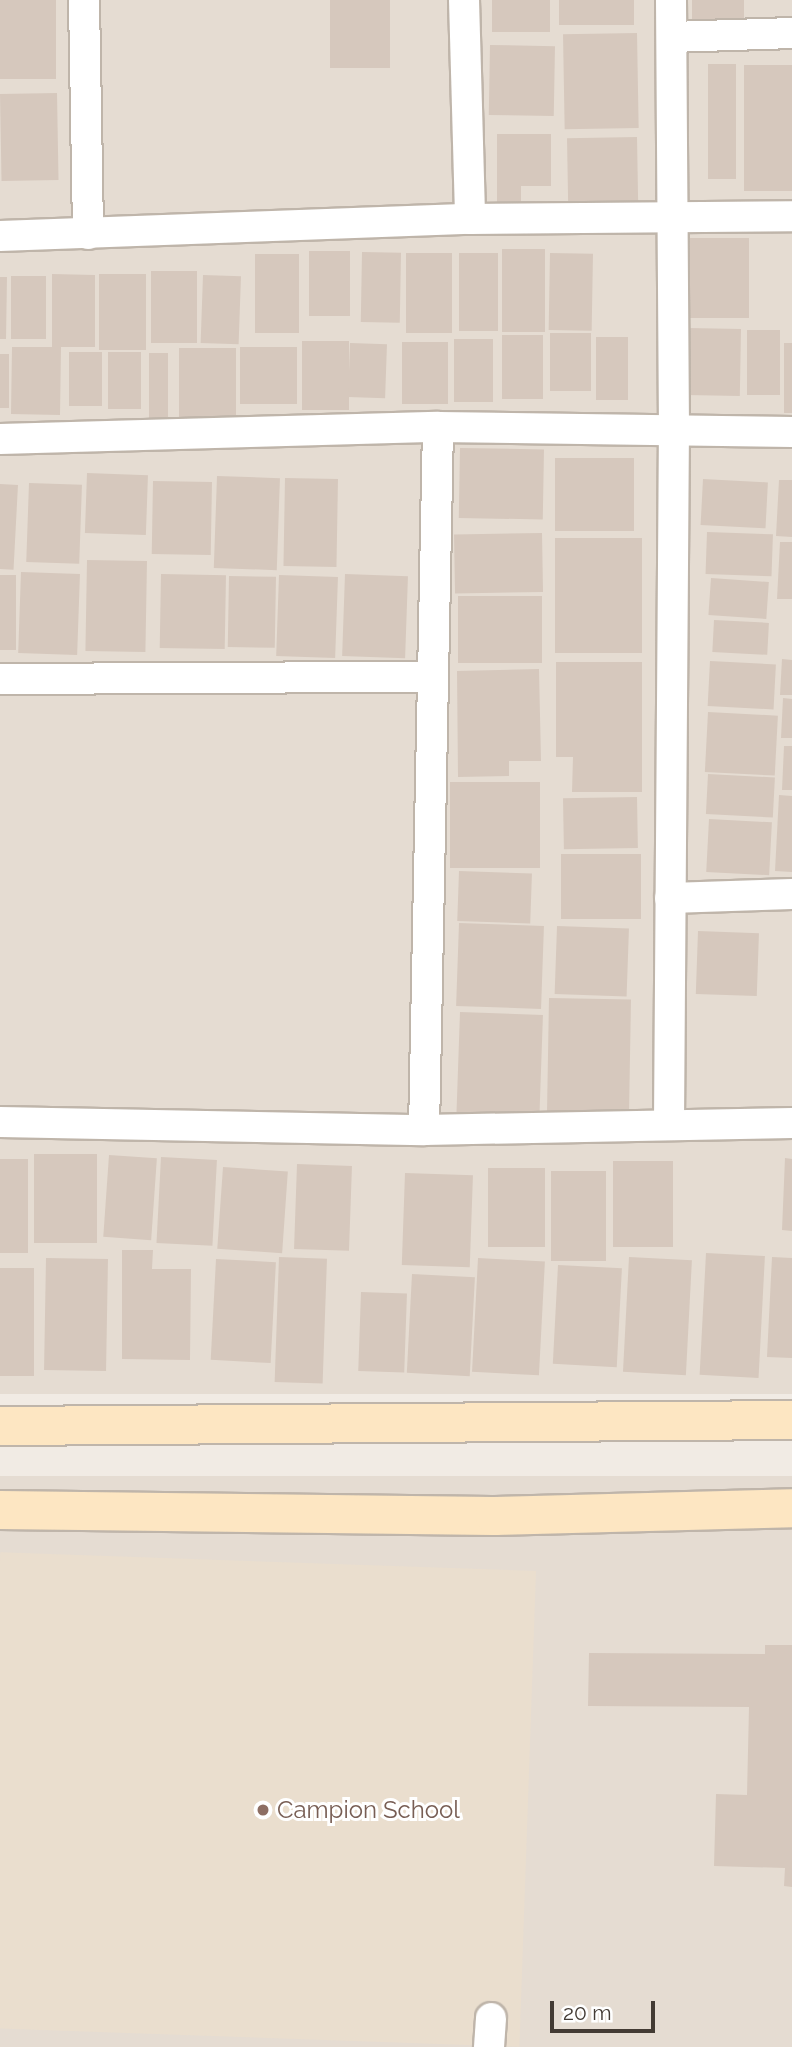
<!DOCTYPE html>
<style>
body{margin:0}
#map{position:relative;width:792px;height:2047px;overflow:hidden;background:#f1ebe4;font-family:Raleway,sans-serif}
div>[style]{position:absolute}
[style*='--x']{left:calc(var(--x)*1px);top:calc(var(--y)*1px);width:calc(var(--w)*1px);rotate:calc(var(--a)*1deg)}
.residential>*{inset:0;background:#e5dcd2;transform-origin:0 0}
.education>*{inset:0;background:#eadece;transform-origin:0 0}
.building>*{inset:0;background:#d6c8bd;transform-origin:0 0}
.roads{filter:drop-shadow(2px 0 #bfb5aa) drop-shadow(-2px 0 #bfb5aa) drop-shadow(0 2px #bfb5aa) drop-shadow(0 -2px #bfb5aa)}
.street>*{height:30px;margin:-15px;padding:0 15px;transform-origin:15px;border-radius:15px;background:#fff}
.secondary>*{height:38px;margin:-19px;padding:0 19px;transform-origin:19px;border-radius:19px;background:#fde6c2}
.dots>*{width:19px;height:19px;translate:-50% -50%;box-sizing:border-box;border:4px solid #fff;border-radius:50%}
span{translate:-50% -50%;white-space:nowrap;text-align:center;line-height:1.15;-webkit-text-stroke:6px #fff;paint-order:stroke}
.education-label{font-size:24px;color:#785e54}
.left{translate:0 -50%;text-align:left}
.scale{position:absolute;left:550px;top:2001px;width:105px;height:32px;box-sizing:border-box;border:4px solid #433b34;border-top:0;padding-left:9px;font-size:21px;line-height:24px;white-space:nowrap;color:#433b34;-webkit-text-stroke:5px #fff;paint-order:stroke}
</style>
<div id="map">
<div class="residential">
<div style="left:0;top:0;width:792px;height:1394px"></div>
<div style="left:792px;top:1476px;width:571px;height:792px;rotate:90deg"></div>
</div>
<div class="education">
<div style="left:536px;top:1571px;width:476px;height:536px;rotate:92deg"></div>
</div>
<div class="building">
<div style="left:0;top:0;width:56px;height:79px"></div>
<div style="left:330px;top:0;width:60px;height:68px"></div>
<div style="left:492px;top:0;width:58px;height:32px"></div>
<div style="left:559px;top:0;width:75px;height:25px"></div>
<div style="left:692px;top:0;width:52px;height:22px"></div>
<div style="left:637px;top:33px;width:95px;height:74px;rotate:89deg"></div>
<div style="left:490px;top:45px;width:65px;height:70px;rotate:1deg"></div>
<div style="left:708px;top:64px;width:28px;height:115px"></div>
<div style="left:744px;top:65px;width:48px;height:126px"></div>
<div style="left:57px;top:93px;width:87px;height:57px;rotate:89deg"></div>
<div style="clip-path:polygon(497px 134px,551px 134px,551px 186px,521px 186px,521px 207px,497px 207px)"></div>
<div style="left:637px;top:137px;width:71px;height:70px;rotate:89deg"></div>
<div style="left:690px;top:238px;width:59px;height:80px"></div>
<div style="left:502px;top:249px;width:43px;height:83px"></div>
<div style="left:309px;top:251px;width:41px;height:65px"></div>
<div style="left:362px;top:252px;width:39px;height:70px;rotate:1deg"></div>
<div style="left:406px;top:253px;width:46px;height:80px"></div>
<div style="left:459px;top:253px;width:39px;height:78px"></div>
<div style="left:550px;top:253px;width:43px;height:77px;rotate:1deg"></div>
<div style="left:255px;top:254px;width:44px;height:79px"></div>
<div style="left:151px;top:271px;width:46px;height:72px"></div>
<div style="clip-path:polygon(52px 274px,95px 275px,95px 347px,61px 347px,60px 415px,11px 414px,12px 347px,52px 347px)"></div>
<div style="left:99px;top:274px;width:47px;height:76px"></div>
<div style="left:203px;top:275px;width:38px;height:68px;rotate:2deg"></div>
<div style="left:11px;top:276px;width:35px;height:63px"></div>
<div style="clip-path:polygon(0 277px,7px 277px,6px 339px,0 339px)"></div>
<div style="left:688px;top:328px;width:53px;height:67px;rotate:1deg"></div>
<div style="left:747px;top:330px;width:33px;height:65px"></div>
<div style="left:550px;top:333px;width:41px;height:58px"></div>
<div style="left:502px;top:335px;width:41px;height:64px"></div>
<div style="left:596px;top:337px;width:32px;height:63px"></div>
<div style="left:454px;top:339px;width:39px;height:63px"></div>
<div style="left:302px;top:341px;width:47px;height:69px"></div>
<div style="left:402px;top:342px;width:46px;height:62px"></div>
<div style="left:350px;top:343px;width:37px;height:54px;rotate:2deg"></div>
<div style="left:784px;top:343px;width:8px;height:70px"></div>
<div style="left:240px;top:347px;width:57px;height:57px"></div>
<div style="left:179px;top:348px;width:57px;height:69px"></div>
<div style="left:69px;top:352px;width:33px;height:54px"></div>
<div style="left:108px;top:352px;width:33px;height:57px"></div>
<div style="left:149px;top:353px;width:19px;height:70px"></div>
<div style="left:0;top:354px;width:9px;height:54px"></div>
<div style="left:460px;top:448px;width:84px;height:70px;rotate:1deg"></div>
<div style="left:555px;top:458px;width:79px;height:73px"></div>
<div style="left:87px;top:473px;width:61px;height:60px;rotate:2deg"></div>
<div style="left:217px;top:476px;width:63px;height:92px;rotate:2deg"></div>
<div style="left:285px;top:478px;width:53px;height:88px;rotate:1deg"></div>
<div style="left:703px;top:479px;width:65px;height:46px;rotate:3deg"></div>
<div style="clip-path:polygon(779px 480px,792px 480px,792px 537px,776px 536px)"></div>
<div style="left:153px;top:481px;width:59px;height:73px;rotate:1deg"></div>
<div style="left:29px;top:483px;width:53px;height:79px;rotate:2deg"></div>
<div style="left:0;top:484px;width:18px;height:85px;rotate:3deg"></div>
<div style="left:707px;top:532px;width:66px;height:42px;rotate:2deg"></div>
<div style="left:542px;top:533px;width:59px;height:88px;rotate:89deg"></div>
<div style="left:555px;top:538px;width:87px;height:115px"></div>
<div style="clip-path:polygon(780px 542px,792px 542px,792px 599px,777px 599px)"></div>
<div style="left:87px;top:560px;width:60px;height:91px;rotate:1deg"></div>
<div style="left:21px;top:572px;width:59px;height:81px;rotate:2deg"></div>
<div style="left:161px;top:574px;width:65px;height:74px;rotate:1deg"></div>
<div style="left:345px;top:574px;width:63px;height:82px;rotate:2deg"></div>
<div style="left:0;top:575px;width:16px;height:75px"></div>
<div style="left:279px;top:575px;width:59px;height:81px;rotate:2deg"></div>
<div style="left:229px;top:576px;width:47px;height:71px;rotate:1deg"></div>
<div style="left:711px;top:578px;width:58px;height:37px;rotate:4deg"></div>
<div style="left:542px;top:596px;width:67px;height:84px;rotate:90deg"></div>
<div style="left:714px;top:620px;width:55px;height:32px;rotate:3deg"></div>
<div style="clip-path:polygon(782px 659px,792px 660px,792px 695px,780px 695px)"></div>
<div style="left:710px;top:661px;width:66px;height:45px;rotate:3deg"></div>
<div style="clip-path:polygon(556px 662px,642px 662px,642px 792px,572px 792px,573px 757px,556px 757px)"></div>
<div style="clip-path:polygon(539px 669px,541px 761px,509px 761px,509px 776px,458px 777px,457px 671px)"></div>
<div style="clip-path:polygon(783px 698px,792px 699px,792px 738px,781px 738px)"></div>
<div style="left:708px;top:712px;width:70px;height:60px;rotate:3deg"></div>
<div style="clip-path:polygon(784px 746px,792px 746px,792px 790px,782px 790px)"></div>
<div style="left:708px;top:774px;width:67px;height:40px;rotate:3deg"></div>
<div style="left:450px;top:782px;width:90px;height:86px"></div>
<div style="clip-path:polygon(779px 795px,792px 796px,792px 872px,775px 871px)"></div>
<div style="left:637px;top:797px;width:51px;height:74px;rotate:89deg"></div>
<div style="left:709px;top:819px;width:63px;height:53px;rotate:3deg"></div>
<div style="left:641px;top:854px;width:65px;height:80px;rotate:90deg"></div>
<div style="left:459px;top:871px;width:73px;height:50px;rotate:2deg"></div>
<div style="left:459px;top:923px;width:85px;height:83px;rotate:2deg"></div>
<div style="left:557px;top:926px;width:72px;height:68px;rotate:2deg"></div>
<div style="left:698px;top:931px;width:61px;height:63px;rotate:2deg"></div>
<div style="left:549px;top:998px;width:82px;height:116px;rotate:1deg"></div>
<div style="left:460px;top:1012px;width:83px;height:106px;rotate:2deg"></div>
<div style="left:34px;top:1154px;width:63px;height:89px"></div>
<div style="left:109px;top:1155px;width:48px;height:82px;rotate:4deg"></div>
<div style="left:161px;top:1157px;width:56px;height:86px;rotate:3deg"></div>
<div style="clip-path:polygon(785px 1158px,792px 1159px,792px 1231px,782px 1230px)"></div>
<div style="left:0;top:1159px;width:28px;height:94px"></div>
<div style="left:673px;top:1161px;width:86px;height:60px;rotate:90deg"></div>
<div style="left:297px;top:1164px;width:55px;height:85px;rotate:2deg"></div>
<div style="left:223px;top:1167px;width:65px;height:82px;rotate:4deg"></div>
<div style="left:488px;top:1168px;width:57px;height:79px"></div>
<div style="left:551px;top:1171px;width:55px;height:90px"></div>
<div style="left:405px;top:1173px;width:68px;height:92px;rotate:2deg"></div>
<div style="clip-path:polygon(122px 1250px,153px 1250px,152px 1269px,191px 1269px,190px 1360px,122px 1359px)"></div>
<div style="left:706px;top:1253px;width:59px;height:122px;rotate:3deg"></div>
<div style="left:279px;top:1257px;width:48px;height:125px;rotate:2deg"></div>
<div style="left:629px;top:1257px;width:63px;height:115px;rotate:3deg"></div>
<div style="clip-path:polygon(772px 1257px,792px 1258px,792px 1358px,767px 1357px)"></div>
<div style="left:46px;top:1258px;width:62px;height:112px;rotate:1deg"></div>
<div style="left:478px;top:1258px;width:67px;height:114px;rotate:3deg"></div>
<div style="left:216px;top:1259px;width:60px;height:101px;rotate:3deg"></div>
<div style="left:558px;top:1265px;width:64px;height:99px;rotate:3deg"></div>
<div style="left:0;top:1268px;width:34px;height:108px"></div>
<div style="left:412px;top:1274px;width:63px;height:99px;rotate:3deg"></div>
<div style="left:361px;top:1292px;width:46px;height:79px;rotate:2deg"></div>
<div style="clip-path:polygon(765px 1645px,792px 1645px,792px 1887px,784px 1886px,785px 1868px,714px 1866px,716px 1794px,747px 1795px,749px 1707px,588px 1706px,589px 1653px,765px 1654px)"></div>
</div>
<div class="roads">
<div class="street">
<div style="--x:84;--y:0;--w:234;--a:89"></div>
<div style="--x:464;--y:0;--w:219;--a:88.4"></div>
<div style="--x:672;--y:37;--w:120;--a:-1.9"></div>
<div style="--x:0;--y:236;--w:470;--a:-2.1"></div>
<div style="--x:470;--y:219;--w:322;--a:-0.5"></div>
<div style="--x:0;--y:439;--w:438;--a:-1.6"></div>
<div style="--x:438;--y:427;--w:354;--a:0.8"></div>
<div style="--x:0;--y:679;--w:432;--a:-0.3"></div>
<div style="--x:670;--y:898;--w:122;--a:-1.9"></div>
<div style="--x:0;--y:1122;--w:424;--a:1.1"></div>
<div style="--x:424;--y:1130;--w:368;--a:-1.1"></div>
<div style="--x:669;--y:1123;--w:693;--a:-89.59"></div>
<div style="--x:674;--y:430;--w:430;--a:-90.4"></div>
<div style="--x:424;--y:1130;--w:703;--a:-88.86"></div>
<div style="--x:489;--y:2047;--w:29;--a:-86"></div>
</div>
<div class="secondary">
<div style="--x:0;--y:1426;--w:792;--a:-0.43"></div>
<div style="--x:0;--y:1510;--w:495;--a:0.7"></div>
<div style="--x:495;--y:1516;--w:297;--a:-1.5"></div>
</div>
</div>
<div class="dots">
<div style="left:263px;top:1810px;background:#8d6e63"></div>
</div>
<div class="education-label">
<span class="left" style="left:277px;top:1810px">Campion School</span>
</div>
<div class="scale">20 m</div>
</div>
